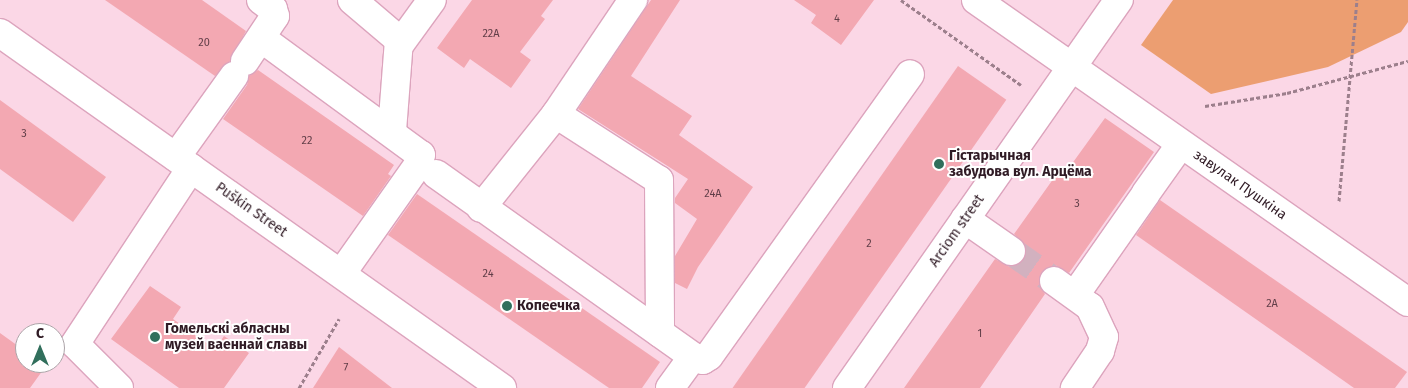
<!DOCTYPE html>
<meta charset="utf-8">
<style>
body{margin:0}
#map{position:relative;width:1408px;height:388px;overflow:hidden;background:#fbd7e6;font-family:"Fira Sans",sans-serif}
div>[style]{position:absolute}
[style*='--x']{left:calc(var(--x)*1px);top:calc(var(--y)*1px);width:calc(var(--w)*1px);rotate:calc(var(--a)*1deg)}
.green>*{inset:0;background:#ec9e71}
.building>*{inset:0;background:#f3a8b2;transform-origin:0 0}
.minor-tunnel>*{height:28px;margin-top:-14px;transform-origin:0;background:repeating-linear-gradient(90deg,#d2b1bf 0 28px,transparent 0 42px)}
.path>*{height:3px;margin-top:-1.5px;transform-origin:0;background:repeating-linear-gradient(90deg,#9c7f8c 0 4px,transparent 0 6.5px)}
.roads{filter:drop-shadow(1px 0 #dca4bd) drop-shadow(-1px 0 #dca4bd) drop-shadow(0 1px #dca4bd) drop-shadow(0 -1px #dca4bd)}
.minor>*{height:28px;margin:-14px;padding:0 14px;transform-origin:14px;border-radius:14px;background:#fff}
.dots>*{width:14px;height:14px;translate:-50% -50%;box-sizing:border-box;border:2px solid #fff;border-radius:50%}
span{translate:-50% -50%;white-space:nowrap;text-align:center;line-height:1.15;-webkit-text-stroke:4px #fff;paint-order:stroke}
.number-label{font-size:11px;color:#613e48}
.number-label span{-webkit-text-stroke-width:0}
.poi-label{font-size:14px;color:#301b25;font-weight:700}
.left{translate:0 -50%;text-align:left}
.street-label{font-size:14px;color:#301b25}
.north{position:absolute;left:15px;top:323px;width:50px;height:50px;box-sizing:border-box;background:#fff;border:1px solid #aca4a8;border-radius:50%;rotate:0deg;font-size:14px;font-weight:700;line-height:20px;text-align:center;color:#301b25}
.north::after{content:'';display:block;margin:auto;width:18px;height:22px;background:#316f5c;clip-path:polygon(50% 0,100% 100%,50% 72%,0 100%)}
</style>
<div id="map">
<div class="green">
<div style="clip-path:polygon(1173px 0,1408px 0,1408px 22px,1401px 32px,1328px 67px,1211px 94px,1141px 45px)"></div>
</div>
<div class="building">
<div style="clip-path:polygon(105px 0,202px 0,246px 31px,230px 61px,215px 76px)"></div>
<div style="clip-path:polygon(472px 0,553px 0,541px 16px,545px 19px,520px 52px,531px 60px,511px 88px,470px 59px,464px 68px,437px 48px)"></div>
<div style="clip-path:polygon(651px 0,680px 0,631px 76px,692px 116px,679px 135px,753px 187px,698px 267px,687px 289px,675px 283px,675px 256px,697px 219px,675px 203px,675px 198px,688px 179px,578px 109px)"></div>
<div style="clip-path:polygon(794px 0,874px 0,841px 45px,811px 23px,816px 15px)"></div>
<div style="left:958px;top:66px;width:59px;height:394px;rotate:35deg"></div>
<div style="clip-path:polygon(258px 70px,394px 165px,388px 174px,391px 176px,363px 216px,223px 119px,247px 85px,249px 76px)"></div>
<div style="clip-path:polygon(0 100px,106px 177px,73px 222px,0 169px)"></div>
<div style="clip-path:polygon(1105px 118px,1154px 152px,1069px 273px,1055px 265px,1042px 272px,1040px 287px,1045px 294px,980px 388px,904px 388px,995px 259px,1010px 267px,1024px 260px,1025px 245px,1014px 234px,1061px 168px,1066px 172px)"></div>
<div style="clip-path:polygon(417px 194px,660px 362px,642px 388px,609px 388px,388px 235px)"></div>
<div style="clip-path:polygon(1160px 200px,1407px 372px,1395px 388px,1354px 388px,1136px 235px)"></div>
<div style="clip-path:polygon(150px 286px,181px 307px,173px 319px,215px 349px,224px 336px,249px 353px,224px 388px,179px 388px,111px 339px)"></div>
<div style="clip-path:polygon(0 333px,25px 351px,25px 363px,48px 363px,30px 388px,0 388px)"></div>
<div style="clip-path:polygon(339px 347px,392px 388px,313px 388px)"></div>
</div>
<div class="minor-tunnel">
<div style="--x:1011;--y:251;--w:52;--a:34.9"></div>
</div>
<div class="path">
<div style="--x:901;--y:0;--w:147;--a:35.3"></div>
<div style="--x:1205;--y:106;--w:83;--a:-9"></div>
<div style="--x:1287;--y:93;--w:125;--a:-14.8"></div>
<div style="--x:1339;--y:201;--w:202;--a:-84.9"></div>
<div style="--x:299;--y:388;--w:80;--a:-59.9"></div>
</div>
<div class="roads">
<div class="minor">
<div style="--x:352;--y:0;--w:62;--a:40.4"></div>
<div style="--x:399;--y:40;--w:91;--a:94.4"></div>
<div style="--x:976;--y:0;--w:527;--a:34.96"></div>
<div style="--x:0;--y:33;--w:615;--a:35.27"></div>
<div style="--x:261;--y:38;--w:198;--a:36.2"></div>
<div style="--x:421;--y:155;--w:10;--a:107"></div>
<div style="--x:418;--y:165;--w:133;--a:125.2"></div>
<div style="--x:400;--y:44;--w:54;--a:-54"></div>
<div style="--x:245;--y:61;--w:54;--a:-56.3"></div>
<div style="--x:275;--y:16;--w:7;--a:-106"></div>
<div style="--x:273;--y:9;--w:15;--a:-143"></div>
<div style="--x:556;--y:114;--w:138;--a:-56"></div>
<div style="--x:176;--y:157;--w:100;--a:-54.4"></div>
<div style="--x:436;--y:174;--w:318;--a:35.4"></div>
<div style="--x:695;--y:358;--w:8;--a:14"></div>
<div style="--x:703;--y:360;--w:7;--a:-34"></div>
<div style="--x:709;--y:356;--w:346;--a:-54.5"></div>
<div style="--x:1146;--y:193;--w:60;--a:-54.5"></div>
<div style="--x:481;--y:208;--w:120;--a:-51.4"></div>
<div style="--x:556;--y:114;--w:122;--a:32.7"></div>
<div style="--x:659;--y:180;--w:153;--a:89.6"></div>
<div style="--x:965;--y:219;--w:56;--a:34.8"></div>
<div style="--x:1054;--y:281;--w:44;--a:35.8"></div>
<div style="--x:1090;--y:307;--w:33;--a:65"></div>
<div style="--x:1104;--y:337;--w:15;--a:106"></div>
<div style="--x:1100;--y:351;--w:45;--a:124"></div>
<div style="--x:1075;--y:295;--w:122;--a:-55"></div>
<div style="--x:119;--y:388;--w:62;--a:-135"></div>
<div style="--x:75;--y:344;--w:211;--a:-56.6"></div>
<div style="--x:670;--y:388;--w:39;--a:-54"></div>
<div style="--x:847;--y:388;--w:474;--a:-55"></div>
</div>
</div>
<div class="dots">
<div style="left:939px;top:164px;background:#316f5c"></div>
<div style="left:507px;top:306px;background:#316f5c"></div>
<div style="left:155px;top:337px;background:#316f5c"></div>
</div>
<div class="number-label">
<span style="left:837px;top:19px">4</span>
<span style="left:491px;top:34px">22А</span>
<span style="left:204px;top:43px">20</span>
<span style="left:24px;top:134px">3</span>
<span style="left:307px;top:141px">22</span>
<span style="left:713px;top:194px">24А</span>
<span style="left:1077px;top:204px">3</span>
<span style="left:869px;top:244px">2</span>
<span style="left:488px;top:274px">24</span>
<span style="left:1272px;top:304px">2А</span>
<span style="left:980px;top:334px">1</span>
<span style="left:346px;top:368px">7</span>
</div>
<div class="poi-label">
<span class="left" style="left:949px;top:164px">Гістарычная<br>забудова вул. Арцёма</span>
<span class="left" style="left:517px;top:306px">Копеечка</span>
<span class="left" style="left:165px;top:337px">Гомельскі абласны<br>музей ваеннай славы</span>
</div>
<div class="street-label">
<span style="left:1240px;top:185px;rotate:35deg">завулак Пушкіна</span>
<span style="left:251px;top:210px;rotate:35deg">Puškin Street</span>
<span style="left:957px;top:231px;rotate:-55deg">Arciom street</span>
</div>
<div class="north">С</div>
</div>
